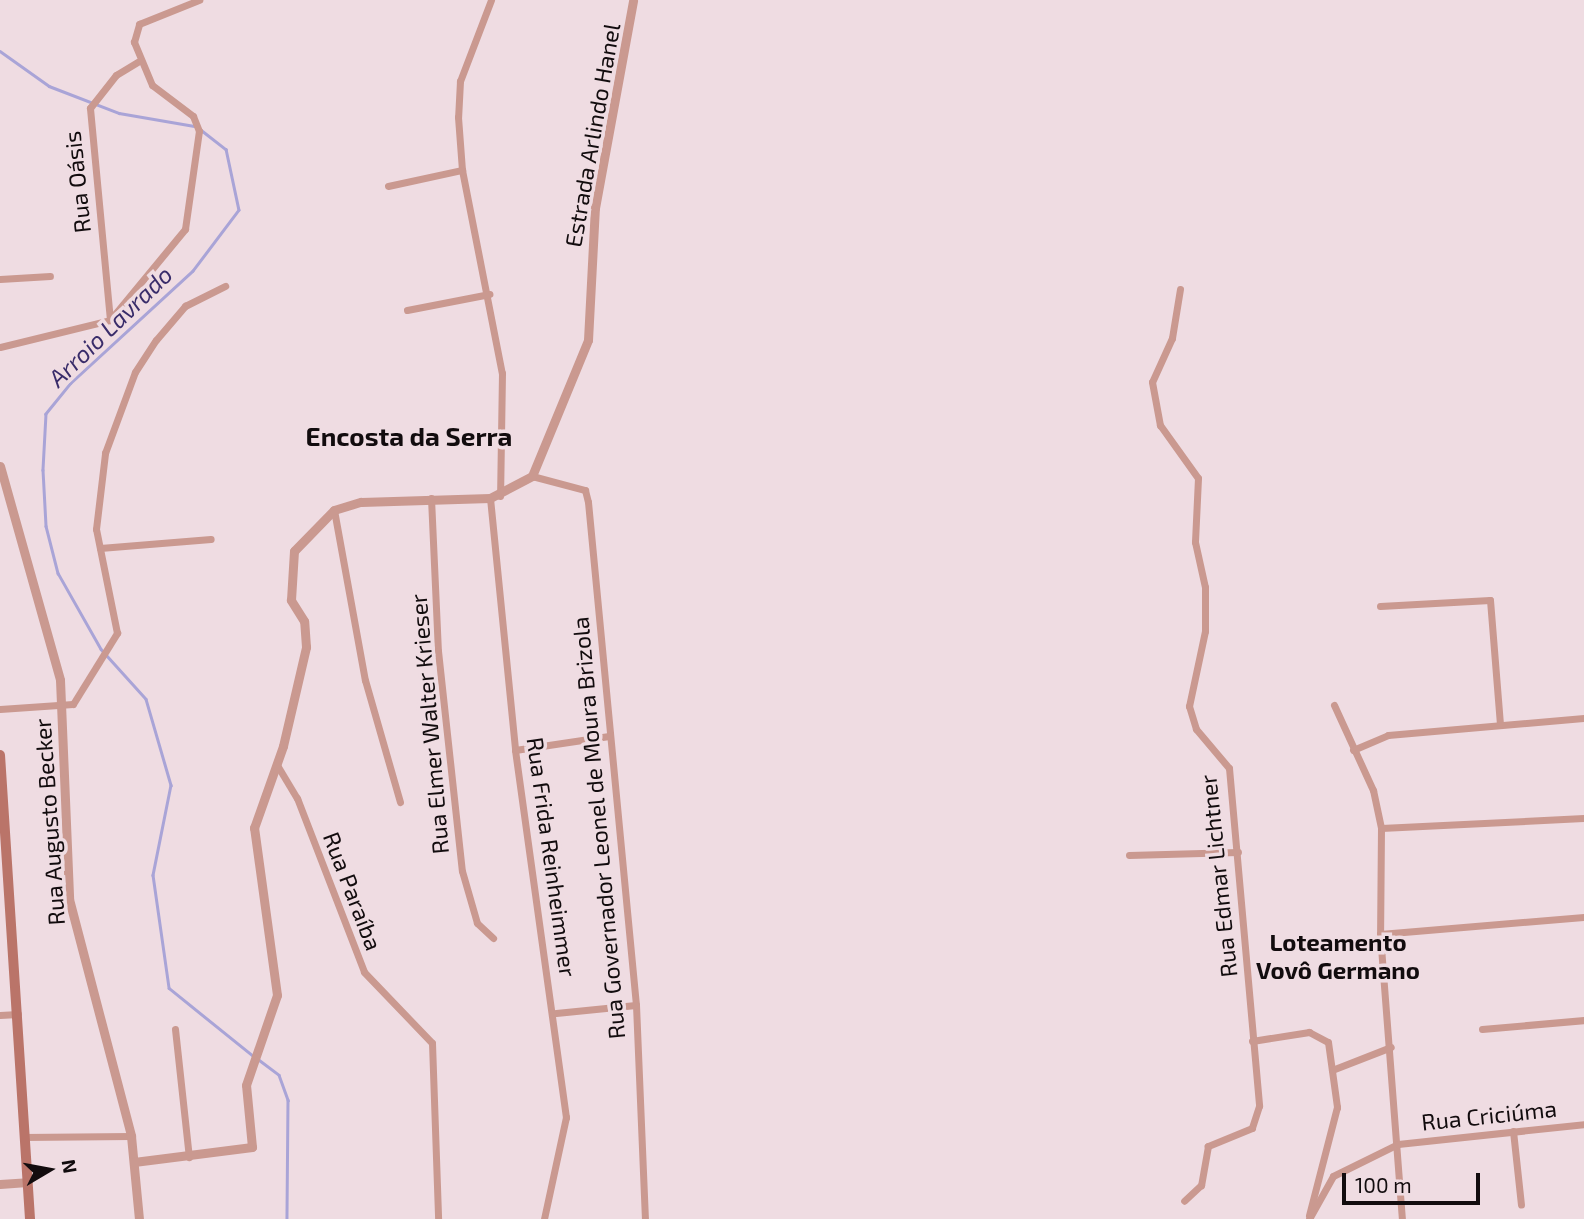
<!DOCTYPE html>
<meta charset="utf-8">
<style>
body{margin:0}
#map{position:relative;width:1584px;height:1219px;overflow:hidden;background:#efdce2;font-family:"Exo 2",sans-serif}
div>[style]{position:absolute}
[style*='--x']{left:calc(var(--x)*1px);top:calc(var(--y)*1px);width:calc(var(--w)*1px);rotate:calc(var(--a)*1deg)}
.stream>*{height:2.5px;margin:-1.25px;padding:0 1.25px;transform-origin:1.25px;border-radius:1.25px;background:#a9a4d7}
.minor>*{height:7px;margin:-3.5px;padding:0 3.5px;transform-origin:3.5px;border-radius:3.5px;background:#ca9990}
.tertiary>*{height:9px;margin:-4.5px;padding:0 4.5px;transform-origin:4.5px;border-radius:4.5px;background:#ca9990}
.secondary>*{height:10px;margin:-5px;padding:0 5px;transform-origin:5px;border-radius:5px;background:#ba7469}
span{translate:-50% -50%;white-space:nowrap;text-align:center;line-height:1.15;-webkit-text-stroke:7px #efdce2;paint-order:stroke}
.street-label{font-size:23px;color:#120c0e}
.water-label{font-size:24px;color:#392c6a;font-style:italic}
.neighbourhood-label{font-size:24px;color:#120c0e;font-weight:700}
.quarter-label{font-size:26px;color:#120c0e;font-weight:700}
.north{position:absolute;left:14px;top:1135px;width:70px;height:70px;-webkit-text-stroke:5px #efdce2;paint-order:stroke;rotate:80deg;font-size:19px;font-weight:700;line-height:28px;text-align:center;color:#120c0e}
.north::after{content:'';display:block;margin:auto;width:24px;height:32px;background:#120c0e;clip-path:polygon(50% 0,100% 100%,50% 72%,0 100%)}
.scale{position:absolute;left:1342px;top:1173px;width:138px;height:32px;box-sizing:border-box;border:4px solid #120c0e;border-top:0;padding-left:9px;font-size:21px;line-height:24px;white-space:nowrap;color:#120c0e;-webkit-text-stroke:5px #efdce2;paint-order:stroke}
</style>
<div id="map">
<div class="stream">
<div style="--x:0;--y:51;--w:60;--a:35.5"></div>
<div style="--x:49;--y:86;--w:75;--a:21.1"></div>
<div style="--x:119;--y:113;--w:76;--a:9.8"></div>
<div style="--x:200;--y:129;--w:33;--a:38"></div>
<div style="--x:226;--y:149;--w:62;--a:78"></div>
<div style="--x:239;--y:210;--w:76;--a:127"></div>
<div style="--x:193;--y:271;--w:166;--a:137.4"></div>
<div style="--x:71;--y:383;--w:40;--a:129"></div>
<div style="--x:46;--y:414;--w:56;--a:93.1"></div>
<div style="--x:43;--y:470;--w:56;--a:86.9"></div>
<div style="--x:46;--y:526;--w:49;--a:75.7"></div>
<div style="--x:58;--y:573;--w:87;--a:60.5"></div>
<div style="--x:101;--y:649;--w:67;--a:48"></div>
<div style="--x:146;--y:699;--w:90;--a:73.8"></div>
<div style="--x:171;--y:785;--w:92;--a:101.3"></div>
<div style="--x:153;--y:875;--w:114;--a:81.9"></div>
<div style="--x:169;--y:988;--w:107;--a:38.9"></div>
<div style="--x:258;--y:1059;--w:26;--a:37"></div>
<div style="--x:279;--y:1075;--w:27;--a:70"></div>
<div style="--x:288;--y:1100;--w:119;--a:90.5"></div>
</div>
<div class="minor">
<div style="--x:491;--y:0;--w:87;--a:110.9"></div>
<div style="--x:460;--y:81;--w:36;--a:93"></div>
<div style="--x:458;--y:117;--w:53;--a:85.7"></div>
<div style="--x:462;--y:170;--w:207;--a:78.9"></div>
<div style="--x:502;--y:373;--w:123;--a:90.9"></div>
<div style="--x:388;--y:186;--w:76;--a:-12.2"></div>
<div style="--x:0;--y:279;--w:50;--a:-3.4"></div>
<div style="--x:1180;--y:289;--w:50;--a:99.3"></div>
<div style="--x:1172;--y:338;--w:48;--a:114.4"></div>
<div style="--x:1152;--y:382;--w:44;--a:79.5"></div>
<div style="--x:1160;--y:425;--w:65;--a:54.4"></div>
<div style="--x:1198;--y:478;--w:64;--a:92.7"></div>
<div style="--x:1195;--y:542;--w:46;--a:77.5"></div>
<div style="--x:1205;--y:587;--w:44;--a:90"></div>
<div style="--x:1205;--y:631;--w:77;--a:102"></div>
<div style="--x:1189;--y:706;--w:24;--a:73"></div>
<div style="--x:1196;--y:729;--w:51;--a:49.8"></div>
<div style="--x:1229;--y:768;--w:339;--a:84.9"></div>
<div style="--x:1259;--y:1106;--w:23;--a:108"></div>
<div style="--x:1252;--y:1128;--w:48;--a:157.8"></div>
<div style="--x:1208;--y:1146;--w:40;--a:100"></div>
<div style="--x:1201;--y:1185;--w:23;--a:137"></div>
<div style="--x:407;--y:310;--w:84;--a:-11"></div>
<div style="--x:110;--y:320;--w:213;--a:-95.4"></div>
<div style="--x:90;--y:108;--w:42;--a:-51.8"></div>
<div style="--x:116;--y:75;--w:26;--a:-31"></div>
<div style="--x:0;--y:347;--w:113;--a:-13.8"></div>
<div style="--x:110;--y:320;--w:118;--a:-50.5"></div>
<div style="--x:185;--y:229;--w:99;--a:-81.9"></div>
<div style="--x:199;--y:131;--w:16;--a:-112"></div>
<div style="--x:193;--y:116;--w:51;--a:-142.9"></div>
<div style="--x:152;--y:85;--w:47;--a:-112.7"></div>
<div style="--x:134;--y:42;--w:19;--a:-74"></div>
<div style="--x:139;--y:24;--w:65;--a:-21.8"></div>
<div style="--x:532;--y:476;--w:55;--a:14.8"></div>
<div style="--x:585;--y:490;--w:12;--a:76"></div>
<div style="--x:588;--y:502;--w:505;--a:84.55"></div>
<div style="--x:636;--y:1005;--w:214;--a:87.6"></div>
<div style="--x:431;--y:498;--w:153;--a:87.4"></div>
<div style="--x:438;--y:651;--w:221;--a:83.8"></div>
<div style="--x:462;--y:871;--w:54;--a:73.9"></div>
<div style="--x:477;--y:923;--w:22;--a:43"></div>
<div style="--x:490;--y:498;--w:253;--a:84.3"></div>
<div style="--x:515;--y:750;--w:371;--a:82.1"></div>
<div style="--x:566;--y:1117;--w:104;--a:102.2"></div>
<div style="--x:334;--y:510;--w:173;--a:79.7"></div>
<div style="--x:365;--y:680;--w:127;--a:74"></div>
<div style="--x:100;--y:548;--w:111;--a:-4.6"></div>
<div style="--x:1380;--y:606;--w:110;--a:-3.1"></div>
<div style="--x:1490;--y:600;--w:125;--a:85.4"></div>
<div style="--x:1334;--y:705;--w:94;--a:65.4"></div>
<div style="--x:1373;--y:790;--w:39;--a:78"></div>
<div style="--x:1381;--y:828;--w:106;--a:90.5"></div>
<div style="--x:1380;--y:934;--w:286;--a:85.6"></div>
<div style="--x:0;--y:709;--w:73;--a:-3.9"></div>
<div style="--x:73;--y:704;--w:84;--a:-58.2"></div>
<div style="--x:117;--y:633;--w:106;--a:-101.4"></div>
<div style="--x:96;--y:529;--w:77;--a:-83.2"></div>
<div style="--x:105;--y:453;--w:86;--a:-69.7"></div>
<div style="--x:135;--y:372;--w:38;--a:-57"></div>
<div style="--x:156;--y:340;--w:45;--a:-49.5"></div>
<div style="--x:185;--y:306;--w:45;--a:-26.6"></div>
<div style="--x:515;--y:750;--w:95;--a:-8.5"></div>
<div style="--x:1353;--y:750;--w:38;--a:-23"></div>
<div style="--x:1388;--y:735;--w:197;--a:-5"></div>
<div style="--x:277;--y:765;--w:39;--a:59"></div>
<div style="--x:297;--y:798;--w:186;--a:68.9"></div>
<div style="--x:364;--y:972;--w:98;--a:46.2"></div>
<div style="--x:432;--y:1043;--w:176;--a:88"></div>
<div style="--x:1381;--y:828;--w:203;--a:-2.8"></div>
<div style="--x:1129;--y:855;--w:109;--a:-1.6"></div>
<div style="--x:1380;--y:934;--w:205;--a:-4.8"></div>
<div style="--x:556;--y:1013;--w:80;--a:-5.7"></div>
<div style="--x:0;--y:1015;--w:18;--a:-3"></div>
<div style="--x:175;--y:1029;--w:129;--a:83.8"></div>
<div style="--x:1482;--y:1029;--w:102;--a:-5"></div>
<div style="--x:1252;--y:1041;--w:58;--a:-9"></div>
<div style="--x:1309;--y:1032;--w:21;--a:28"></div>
<div style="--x:1328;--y:1042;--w:66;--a:82.1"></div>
<div style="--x:1337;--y:1107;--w:112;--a:104.5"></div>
<div style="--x:1332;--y:1070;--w:63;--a:-21.3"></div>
<div style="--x:1513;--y:1131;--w:74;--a:83.8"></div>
<div style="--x:23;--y:1137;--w:108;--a:-0.5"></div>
<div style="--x:1309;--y:1219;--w:49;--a:-60.8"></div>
<div style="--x:1333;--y:1176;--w:72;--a:-26.2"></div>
<div style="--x:1398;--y:1144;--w:187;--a:-6.1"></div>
</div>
<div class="tertiary">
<div style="--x:0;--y:466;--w:222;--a:74.3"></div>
<div style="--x:60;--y:680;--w:219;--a:87.6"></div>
<div style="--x:69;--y:899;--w:245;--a:75.3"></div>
<div style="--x:131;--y:1136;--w:83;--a:84.5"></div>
<div style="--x:134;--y:1162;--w:119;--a:-7.2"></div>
<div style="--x:252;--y:1147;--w:62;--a:-95.5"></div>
<div style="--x:246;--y:1085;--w:95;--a:-71"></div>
<div style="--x:277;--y:995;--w:169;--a:-97.8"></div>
<div style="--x:254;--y:828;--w:87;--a:-70.5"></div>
<div style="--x:283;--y:746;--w:102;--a:-76.9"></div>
<div style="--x:306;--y:647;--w:26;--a:-94"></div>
<div style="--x:304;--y:621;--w:25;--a:-122"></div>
<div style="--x:291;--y:600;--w:49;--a:-86.5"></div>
<div style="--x:294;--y:551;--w:57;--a:-45.7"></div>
<div style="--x:334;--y:510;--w:28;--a:-17"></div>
<div style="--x:361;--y:502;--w:129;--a:-1.8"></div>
<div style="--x:490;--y:498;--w:47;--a:-27.6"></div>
<div style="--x:532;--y:476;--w:147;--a:-67.6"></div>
<div style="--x:588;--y:340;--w:132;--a:-87"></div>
<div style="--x:595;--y:208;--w:211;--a:-79.6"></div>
<div style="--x:0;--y:1184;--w:27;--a:-4"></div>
</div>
<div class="secondary">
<div style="--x:0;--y:755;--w:465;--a:86.3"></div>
</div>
<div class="street-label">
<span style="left:592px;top:135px;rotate:-80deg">Estrada Arlindo Hanel</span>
<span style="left:77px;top:182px;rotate:-96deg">Rua Oásis</span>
<span style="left:429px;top:724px;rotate:-95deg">Rua Elmer Walter Krieser</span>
<span style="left:49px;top:822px;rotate:-94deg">Rua Augusto Becker</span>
<span style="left:598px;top:828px;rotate:-95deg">Rua Governador Leonel de Moura Brizola</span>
<span style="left:552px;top:857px;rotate:82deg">Rua Frida Reinheimmer</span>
<span style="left:1218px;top:876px;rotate:-96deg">Rua Edmar Lichtner</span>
<span style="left:353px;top:891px;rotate:69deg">Rua Paraíba</span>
<span style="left:1489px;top:1115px;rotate:-6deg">Rua Criciúma</span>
</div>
<div class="water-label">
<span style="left:110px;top:326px;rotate:-44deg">Arroio Lavrado</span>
</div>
<div class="neighbourhood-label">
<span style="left:1338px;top:956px">Loteamento<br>Vovô Germano</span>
</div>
<div class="quarter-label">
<span style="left:409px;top:436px">Encosta da Serra</span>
</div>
<div class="north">N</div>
<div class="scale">100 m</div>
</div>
